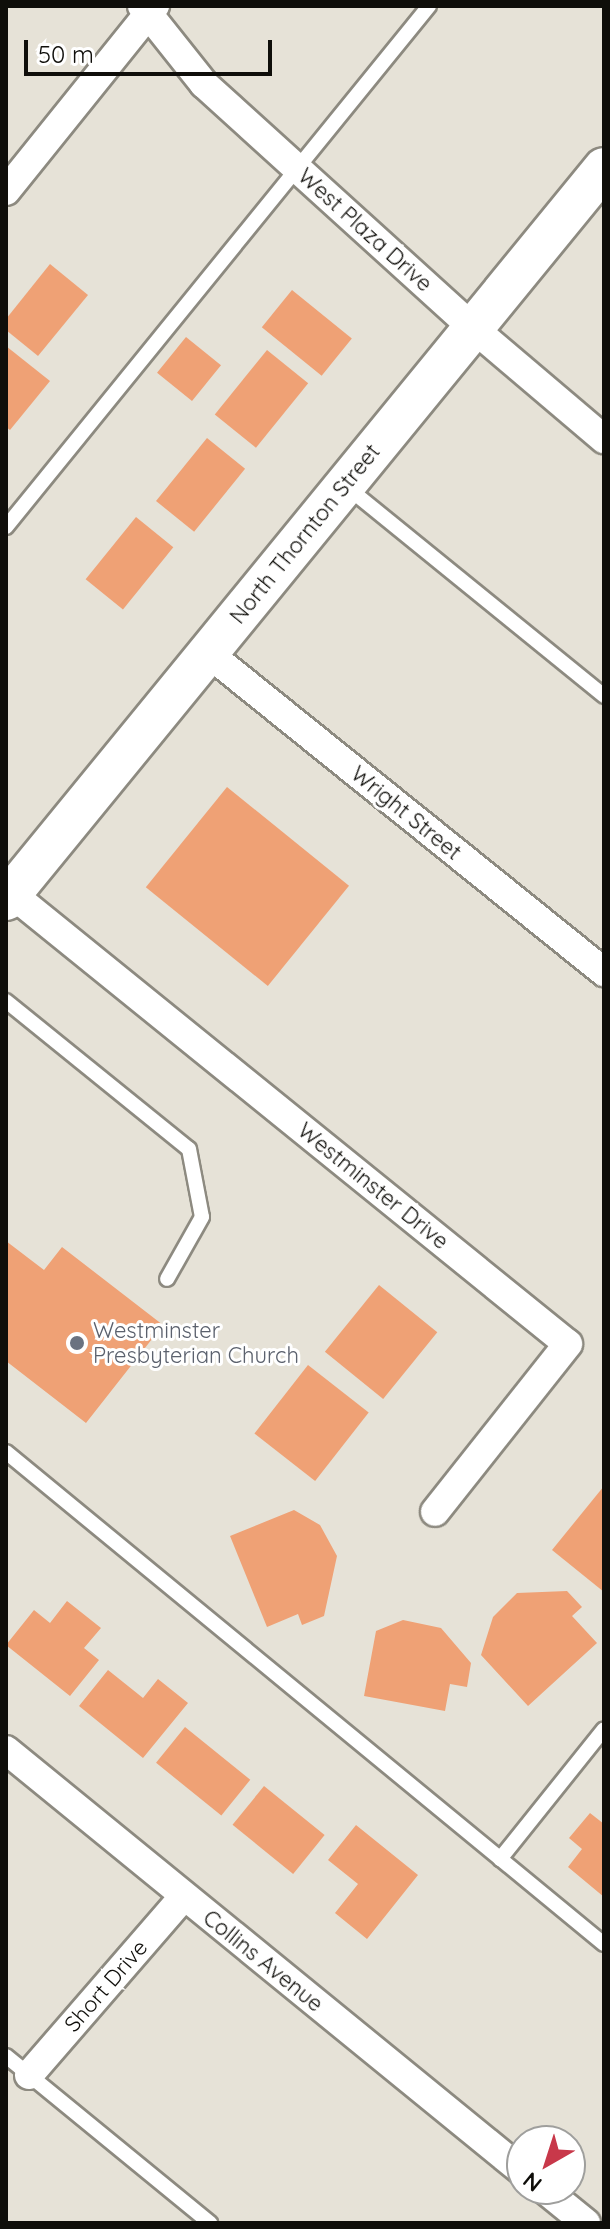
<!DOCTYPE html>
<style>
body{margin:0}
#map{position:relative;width:610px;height:2229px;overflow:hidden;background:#e6e2d7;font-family:Quicksand,sans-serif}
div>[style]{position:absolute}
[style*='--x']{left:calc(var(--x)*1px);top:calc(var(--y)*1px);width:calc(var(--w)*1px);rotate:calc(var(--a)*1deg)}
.building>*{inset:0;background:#efa175;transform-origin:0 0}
.roads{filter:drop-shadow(2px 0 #8d8a80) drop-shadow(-2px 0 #8d8a80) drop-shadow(0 2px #8d8a80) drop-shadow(0 -2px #8d8a80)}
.lane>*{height:14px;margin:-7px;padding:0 7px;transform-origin:7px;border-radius:7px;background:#fff}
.street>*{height:28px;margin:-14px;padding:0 14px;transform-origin:14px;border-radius:14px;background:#fff}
.secondary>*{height:40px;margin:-20px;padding:0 20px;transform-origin:20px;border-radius:20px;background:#fff}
.dots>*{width:22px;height:22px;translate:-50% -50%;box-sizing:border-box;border:4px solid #fff;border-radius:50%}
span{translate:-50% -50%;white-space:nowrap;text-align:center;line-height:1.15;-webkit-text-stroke:6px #fff;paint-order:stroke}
.street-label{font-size:22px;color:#0f0e0a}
.worship-label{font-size:22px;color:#5b616d}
.left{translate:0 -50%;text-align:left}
.frame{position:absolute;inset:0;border:8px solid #0f0e0a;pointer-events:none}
.north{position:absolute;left:506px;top:2125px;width:80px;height:80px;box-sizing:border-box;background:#fff;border:2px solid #9f9f9d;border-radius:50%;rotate:219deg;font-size:22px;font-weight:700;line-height:32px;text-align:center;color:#0f0e0a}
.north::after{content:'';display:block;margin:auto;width:28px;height:36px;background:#c8384a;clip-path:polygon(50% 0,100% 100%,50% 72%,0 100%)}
.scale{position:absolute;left:24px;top:40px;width:248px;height:36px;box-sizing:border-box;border:4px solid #0f0e0a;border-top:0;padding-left:10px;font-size:24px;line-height:28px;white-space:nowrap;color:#0f0e0a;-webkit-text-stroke:6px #fff;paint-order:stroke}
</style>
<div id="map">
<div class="building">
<div style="clip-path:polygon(50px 264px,88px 295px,38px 356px,6px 330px,6px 319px)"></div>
<div style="left:292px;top:290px;width:77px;height:48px;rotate:39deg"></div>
<div style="left:186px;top:337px;width:45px;height:46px;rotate:39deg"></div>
<div style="clip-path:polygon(6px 346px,50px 381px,10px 430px,6px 427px)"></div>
<div style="left:267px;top:350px;width:53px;height:83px;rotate:39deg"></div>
<div style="left:207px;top:438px;width:49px;height:81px;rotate:39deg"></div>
<div style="left:136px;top:517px;width:48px;height:80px;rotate:39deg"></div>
<div style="left:227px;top:787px;width:157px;height:129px;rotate:39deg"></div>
<div style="clip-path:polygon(6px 1241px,44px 1270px,62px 1247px,163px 1325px,86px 1423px,6px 1361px)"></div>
<div style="left:379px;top:1285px;width:75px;height:86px;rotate:39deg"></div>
<div style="left:308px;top:1365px;width:77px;height:87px;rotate:38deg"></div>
<div style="clip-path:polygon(604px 1486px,604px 1592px,552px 1550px)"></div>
<div style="clip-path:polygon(294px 1510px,320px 1525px,337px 1556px,324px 1616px,302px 1625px,298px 1614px,267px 1627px,230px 1536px)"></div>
<div style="clip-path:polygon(567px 1591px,582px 1607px,572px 1616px,597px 1643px,528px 1706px,481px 1655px,493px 1617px,517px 1593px)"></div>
<div style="clip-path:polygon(67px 1601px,101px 1628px,84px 1648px,99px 1660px,70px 1696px,6px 1645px,34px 1610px,50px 1623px)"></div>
<div style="clip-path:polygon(403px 1620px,441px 1628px,471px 1663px,467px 1687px,450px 1684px,445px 1711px,364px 1696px,376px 1631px)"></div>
<div style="clip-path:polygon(108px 1670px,143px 1698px,158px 1679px,188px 1703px,143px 1758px,79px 1706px)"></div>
<div style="left:185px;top:1727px;width:84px;height:46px;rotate:39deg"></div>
<div style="left:264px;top:1786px;width:78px;height:50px;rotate:39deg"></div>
<div style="clip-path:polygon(590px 1813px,604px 1824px,604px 1897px,568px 1867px,582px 1849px,569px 1838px)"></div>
<div style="clip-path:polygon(356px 1825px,418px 1875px,367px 1939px,335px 1913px,358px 1884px,328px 1860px)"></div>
</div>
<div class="roads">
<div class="lane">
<div style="--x:347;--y:487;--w:331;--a:39.1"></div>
<div style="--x:6;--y:527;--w:671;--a:-50.93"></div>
<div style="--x:6;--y:1001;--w:235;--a:39"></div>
<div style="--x:189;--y:1149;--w:69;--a:79.2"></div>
<div style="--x:202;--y:1217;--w:71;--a:119.4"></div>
<div style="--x:6;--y:1452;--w:774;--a:39.45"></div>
<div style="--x:500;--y:1859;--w:166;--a:-51.3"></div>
<div style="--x:6;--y:2056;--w:264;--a:39.3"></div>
</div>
<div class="street">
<div style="--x:142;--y:6;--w:100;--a:51.5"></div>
<div style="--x:204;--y:84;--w:363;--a:42.2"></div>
<div style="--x:473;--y:328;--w:172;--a:40.3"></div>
<div style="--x:6;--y:191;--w:238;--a:-51.2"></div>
<div style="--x:208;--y:653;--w:509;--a:38.85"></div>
<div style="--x:12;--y:894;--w:715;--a:38.99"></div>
<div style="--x:568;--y:1344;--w:214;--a:128.4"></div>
<div style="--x:6;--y:1750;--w:666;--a:39.21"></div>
<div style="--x:29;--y:2075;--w:235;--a:-49.1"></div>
<div style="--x:544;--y:2189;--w:54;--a:39"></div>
</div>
<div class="secondary">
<div style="--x:6;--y:900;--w:945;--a:-50.75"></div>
</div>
</div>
<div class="dots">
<div style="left:77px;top:1343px;background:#6b7280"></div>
</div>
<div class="street-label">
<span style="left:365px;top:230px;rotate:42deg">West Plaza Drive</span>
<span style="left:305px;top:534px;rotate:-51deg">North Thornton Street</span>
<span style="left:406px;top:813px;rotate:39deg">Wright Street</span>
<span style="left:373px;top:1186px;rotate:39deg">Westminster Drive</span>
<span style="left:263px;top:1961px;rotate:39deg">Collins Avenue</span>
<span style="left:106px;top:1986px;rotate:-49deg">Short Drive</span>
</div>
<div class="worship-label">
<span class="left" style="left:93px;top:1343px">Westminster<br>Presbyterian Church</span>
</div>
<div class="frame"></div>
<div class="north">N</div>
<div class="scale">50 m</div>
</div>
